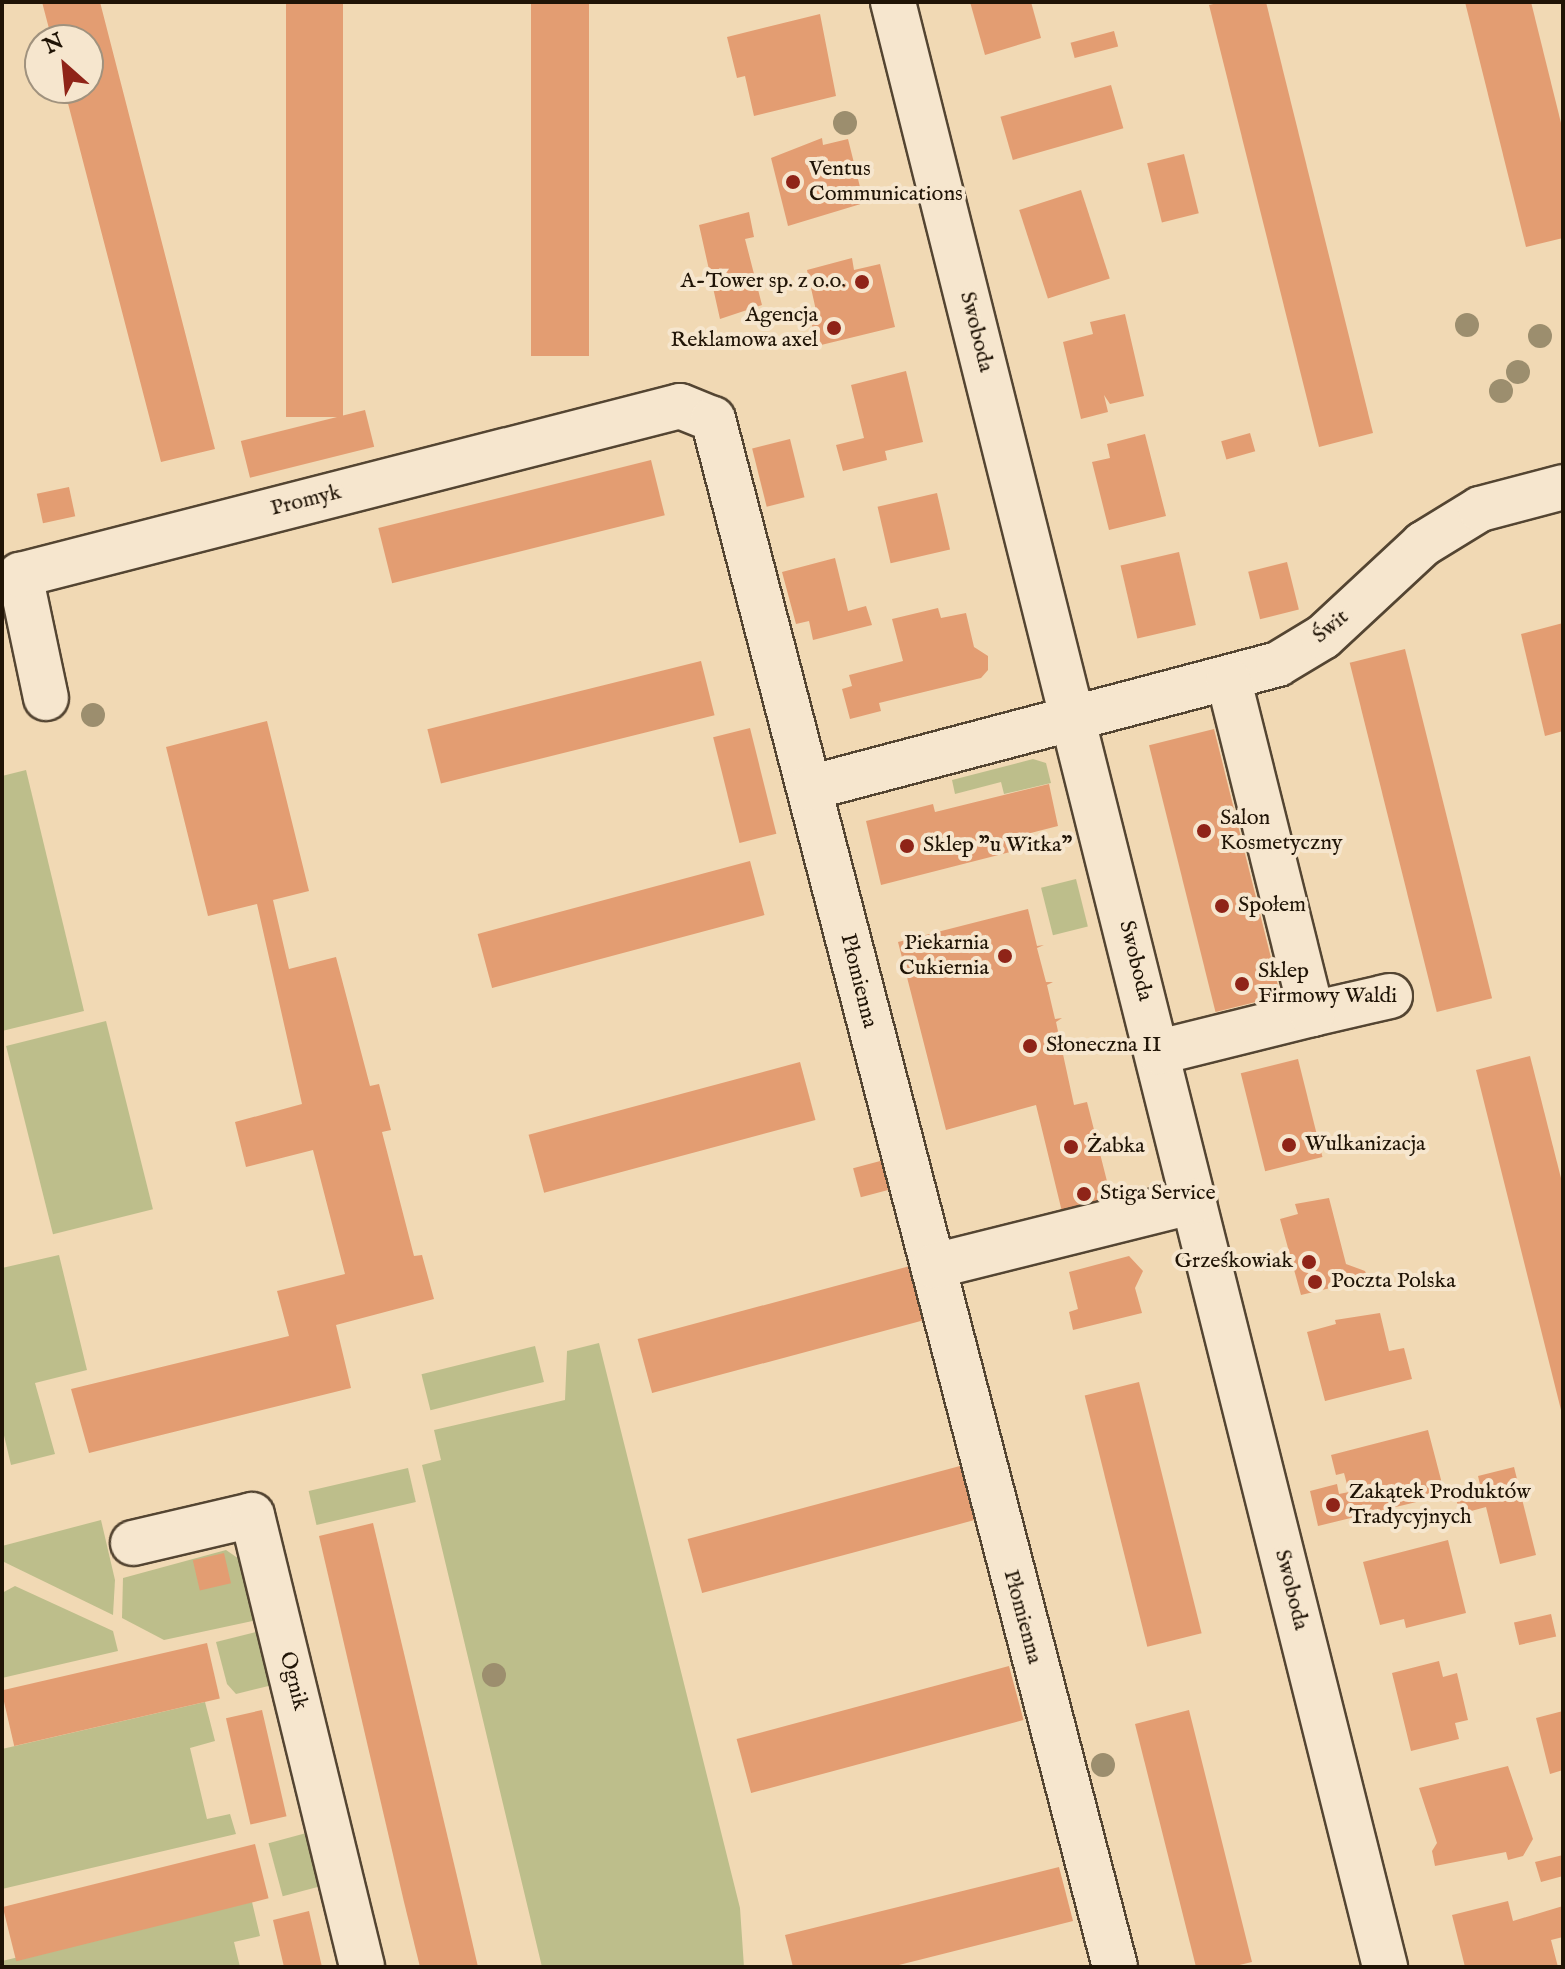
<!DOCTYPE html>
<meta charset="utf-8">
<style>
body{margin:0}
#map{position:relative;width:1565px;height:1969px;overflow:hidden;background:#f1d9b4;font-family:"IM FELL English",serif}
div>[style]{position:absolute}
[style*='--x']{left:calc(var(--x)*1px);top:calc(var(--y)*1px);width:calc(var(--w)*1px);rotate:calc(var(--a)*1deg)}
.green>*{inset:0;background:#bdbe8b;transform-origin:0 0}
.building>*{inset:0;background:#e39d72;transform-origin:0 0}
.roads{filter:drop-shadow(2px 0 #544532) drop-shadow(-2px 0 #544532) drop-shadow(0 2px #544532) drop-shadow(0 -2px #544532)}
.minor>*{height:44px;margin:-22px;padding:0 22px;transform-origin:22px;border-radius:22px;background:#f6e6ce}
.trees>*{width:24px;height:24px;margin:-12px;border-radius:50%;background:#9c8e6e}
.dots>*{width:22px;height:22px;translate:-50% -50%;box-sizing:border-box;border:4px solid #f6e6ce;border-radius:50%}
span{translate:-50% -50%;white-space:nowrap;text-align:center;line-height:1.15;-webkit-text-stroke:8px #f6e6ce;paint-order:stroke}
.poi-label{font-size:22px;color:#201406}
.left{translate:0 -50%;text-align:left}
.right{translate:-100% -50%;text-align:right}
.street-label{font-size:22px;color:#201406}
.frame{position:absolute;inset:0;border:4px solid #201406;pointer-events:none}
.north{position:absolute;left:24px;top:24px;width:80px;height:80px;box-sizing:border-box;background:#f6e6ce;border:2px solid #a0927e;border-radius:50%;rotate:333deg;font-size:22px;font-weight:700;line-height:32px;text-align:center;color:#201406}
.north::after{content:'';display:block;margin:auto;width:28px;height:36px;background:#8f2418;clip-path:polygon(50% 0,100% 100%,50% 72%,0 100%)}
</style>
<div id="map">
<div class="green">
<div style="clip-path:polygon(1033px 759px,1046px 763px,1051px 783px,1004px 794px,1001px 782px,955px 794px,952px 780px)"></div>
<div style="clip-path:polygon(26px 770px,84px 1011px,2px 1031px,2px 776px)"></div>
<div style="left:1076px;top:879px;width:49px;height:36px;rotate:76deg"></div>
<div style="left:106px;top:1021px;width:194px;height:103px;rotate:76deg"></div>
<div style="clip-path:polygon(59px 1255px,87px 1370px,35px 1383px,55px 1454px,11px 1465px,2px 1427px,2px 1268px)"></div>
<div style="clip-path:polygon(599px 1343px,740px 1908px,744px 1967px,542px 1967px,422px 1465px,441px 1460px,434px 1430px,565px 1400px,567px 1351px)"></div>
<div style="left:535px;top:1346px;width:37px;height:117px;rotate:76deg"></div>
<div style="left:408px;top:1468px;width:35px;height:102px;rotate:77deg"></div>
<div style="clip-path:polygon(101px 1520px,115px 1580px,113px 1615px,2px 1561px,2px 1546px)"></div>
<div style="clip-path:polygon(226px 1550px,245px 1563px,266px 1618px,164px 1640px,122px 1618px,123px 1578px)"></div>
<div style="clip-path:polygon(15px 1586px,113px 1631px,118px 1651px,2px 1678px,2px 1593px)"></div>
<div style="clip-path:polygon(268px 1629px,281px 1683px,236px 1694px,227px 1684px,216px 1642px)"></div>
<div style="clip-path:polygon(205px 1702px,215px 1741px,190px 1748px,207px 1819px,230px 1814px,236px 1834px,2px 1889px,2px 1749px)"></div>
<div style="left:310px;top:1832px;width:55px;height:43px;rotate:75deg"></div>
<div style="clip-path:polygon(252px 1902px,260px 1936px,234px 1942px,240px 1967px,2px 1967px,2px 1961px)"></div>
</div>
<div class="building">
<div style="clip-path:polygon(42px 2px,100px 2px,215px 449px,161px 462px,64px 88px,88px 88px,88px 40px,52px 40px)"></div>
<div style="left:286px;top:2px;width:57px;height:415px"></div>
<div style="left:531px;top:2px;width:58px;height:354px"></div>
<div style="clip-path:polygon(970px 2px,1031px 2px,1041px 38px,985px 55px)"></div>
<div style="clip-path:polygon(1222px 2px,1266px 2px,1373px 433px,1319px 447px,1209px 5px)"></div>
<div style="clip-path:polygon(1465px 2px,1531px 2px,1563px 131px,1563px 238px,1526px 247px)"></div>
<div style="clip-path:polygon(820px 14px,836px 96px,754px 116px,745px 76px,737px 78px,727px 37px)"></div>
<div style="left:1114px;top:31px;width:16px;height:45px;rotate:75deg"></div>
<div style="left:1111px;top:85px;width:45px;height:115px;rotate:74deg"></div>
<div style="clip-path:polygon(822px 138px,823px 145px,848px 139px,864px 203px,788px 226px,771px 158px)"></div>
<div style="left:1184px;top:154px;width:61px;height:38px;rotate:76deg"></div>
<div style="left:1081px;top:190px;width:93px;height:65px;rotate:72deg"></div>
<div style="clip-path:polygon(749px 212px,754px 237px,745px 239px,762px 305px,720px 319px,699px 225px)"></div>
<div style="clip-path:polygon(852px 258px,854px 270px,880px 264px,895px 327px,817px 346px,810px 317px,817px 315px,807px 270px)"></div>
<div style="clip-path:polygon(1125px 314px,1144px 396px,1110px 404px,1104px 395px,1108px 412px,1081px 419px,1063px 342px,1093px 334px,1090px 322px)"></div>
<div style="clip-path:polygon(906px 371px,923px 442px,885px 451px,887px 460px,843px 471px,836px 445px,864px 438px,851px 385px)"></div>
<div style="left:365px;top:410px;width:38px;height:128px;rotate:76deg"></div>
<div style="left:1250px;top:433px;width:19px;height:30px;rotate:74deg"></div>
<div style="clip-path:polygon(1145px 434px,1166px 516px,1109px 530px,1092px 462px,1110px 458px,1107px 444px)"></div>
<div style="left:790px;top:439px;width:60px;height:39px;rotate:76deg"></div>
<div style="left:651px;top:460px;width:57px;height:281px;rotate:76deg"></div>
<div style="left:69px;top:487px;width:30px;height:33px;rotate:78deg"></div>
<div style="left:937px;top:493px;width:58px;height:61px;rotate:77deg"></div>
<div style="left:1179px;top:552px;width:75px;height:60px;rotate:77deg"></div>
<div style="clip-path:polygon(835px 558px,848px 611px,866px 606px,872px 625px,813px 640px,809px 621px,796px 624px,782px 572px)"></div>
<div style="left:1287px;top:562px;width:49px;height:40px;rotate:76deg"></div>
<div style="clip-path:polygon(938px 608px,941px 618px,966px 613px,974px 647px,988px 656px,988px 670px,981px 678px,879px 703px,881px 711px,850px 719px,842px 689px,852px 686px,849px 675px,903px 661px,892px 619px)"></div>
<div style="clip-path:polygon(1563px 623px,1563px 731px,1545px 736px,1521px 634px)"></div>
<div style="left:1405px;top:649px;width:360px;height:57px;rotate:76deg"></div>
<div style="left:701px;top:661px;width:56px;height:282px;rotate:76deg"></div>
<div style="clip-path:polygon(267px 721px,309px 891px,273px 900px,289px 969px,336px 957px,370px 1086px,379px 1084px,391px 1130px,382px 1132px,414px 1256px,422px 1255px,434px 1299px,336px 1325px,351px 1388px,89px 1453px,71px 1389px,289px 1336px,277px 1291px,345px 1274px,313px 1150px,246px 1167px,235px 1122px,302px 1104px,257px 904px,208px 916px,166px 747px)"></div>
<div style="left:750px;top:728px;width:109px;height:38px;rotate:76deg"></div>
<div style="left:1214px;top:729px;width:275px;height:67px;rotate:76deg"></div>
<div style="clip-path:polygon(1049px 784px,1058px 826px,1015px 837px,1018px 850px,881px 885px,866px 821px,933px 804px,935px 812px)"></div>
<div style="left:750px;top:861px;width:56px;height:282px;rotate:75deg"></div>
<div style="clip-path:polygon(1028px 909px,1037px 946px,1044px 945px,1037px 948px,1046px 982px,1053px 982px,1047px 985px,1055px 1019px,1062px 1018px,1056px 1022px,1074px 1105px,1087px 1102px,1114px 1209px,1064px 1220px,1036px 1105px,946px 1130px,898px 942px)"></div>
<div style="clip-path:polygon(1530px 1056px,1563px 1186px,1562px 1414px,1476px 1070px)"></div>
<div style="left:1298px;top:1059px;width:101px;height:59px;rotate:76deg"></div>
<div style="left:800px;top:1062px;width:60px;height:281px;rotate:75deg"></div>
<div style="left:884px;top:1160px;width:30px;height:32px;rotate:75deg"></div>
<div style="clip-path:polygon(1329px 1198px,1346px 1264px,1365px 1271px,1368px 1279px,1301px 1295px,1280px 1219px,1298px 1214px,1295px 1204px)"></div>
<div style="clip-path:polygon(1129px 1256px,1143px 1271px,1135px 1288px,1142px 1313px,1073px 1330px,1069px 1312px,1078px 1309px,1069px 1272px)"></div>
<div style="left:910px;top:1266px;width:56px;height:282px;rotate:75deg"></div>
<div style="clip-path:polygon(1380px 1313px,1389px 1351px,1404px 1348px,1412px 1379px,1325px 1401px,1307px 1332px,1336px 1324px,1335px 1320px)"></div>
<div style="left:1139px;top:1382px;width:259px;height:56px;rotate:76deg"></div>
<div style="clip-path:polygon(1428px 1430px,1445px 1495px,1318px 1526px,1310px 1491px,1337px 1484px,1339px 1494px,1349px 1492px,1344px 1473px,1336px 1475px,1331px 1455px)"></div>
<div style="left:960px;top:1466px;width:56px;height:282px;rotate:75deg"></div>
<div style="clip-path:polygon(1514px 1467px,1536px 1555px,1500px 1564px,1486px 1507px,1460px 1514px,1456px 1499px,1482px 1493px,1478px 1476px)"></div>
<div style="clip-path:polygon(373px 1523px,460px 1889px,478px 1967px,420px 1967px,404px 1902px,319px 1536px)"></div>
<div style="clip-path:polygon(1448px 1540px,1466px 1613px,1406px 1628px,1404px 1619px,1380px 1625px,1363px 1562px)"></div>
<div style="left:224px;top:1553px;width:31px;height:32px;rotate:77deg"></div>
<div style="left:1551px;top:1614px;width:23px;height:38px;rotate:77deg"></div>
<div style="left:207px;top:1643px;width:57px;height:211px;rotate:77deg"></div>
<div style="clip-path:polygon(1439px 1661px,1443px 1677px,1457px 1673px,1468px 1720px,1455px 1723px,1459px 1739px,1411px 1751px,1392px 1673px)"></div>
<div style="left:1009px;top:1666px;width:56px;height:282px;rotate:75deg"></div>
<div style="left:262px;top:1710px;width:109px;height:37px;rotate:77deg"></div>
<div style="clip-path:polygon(1189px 1710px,1252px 1962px,1231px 1967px,1196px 1967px,1135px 1724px)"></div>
<div style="clip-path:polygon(1563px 1711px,1563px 1770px,1550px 1774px,1536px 1718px)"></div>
<div style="clip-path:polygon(1508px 1766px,1533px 1839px,1523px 1856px,1508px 1860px,1506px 1852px,1435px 1866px,1432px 1851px,1437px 1843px,1419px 1788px)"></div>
<div style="left:255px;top:1844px;width:56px;height:260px;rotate:76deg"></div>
<div style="clip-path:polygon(1563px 1855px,1563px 1876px,1541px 1882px,1535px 1862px)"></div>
<div style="clip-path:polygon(1059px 1867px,1073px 1921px,891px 1967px,793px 1967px,785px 1935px)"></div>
<div style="clip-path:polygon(1508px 1901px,1513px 1921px,1563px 1906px,1563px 1937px,1551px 1940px,1558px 1967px,1465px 1967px,1452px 1915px)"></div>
<div style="clip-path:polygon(309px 1911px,322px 1967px,284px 1967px,273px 1920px)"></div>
</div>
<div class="roads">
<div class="minor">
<div style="--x:893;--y:2;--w:2026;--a:75.94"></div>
<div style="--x:46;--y:698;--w:126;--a:-101.9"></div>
<div style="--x:20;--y:575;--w:681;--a:-14.36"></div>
<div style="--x:680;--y:406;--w:35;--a:22"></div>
<div style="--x:713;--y:419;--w:1599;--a:75.44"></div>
<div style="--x:809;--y:788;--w:485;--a:-14.8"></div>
<div style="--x:1278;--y:664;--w:52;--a:-31"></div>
<div style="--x:1323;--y:637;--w:137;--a:-42.9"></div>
<div style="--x:1423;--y:544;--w:67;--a:-31.6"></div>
<div style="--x:1480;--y:509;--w:86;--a:-14.8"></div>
<div style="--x:1312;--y:1014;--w:80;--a:-13"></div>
<div style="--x:1159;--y:1052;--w:158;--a:-13.9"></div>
<div style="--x:1312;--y:1014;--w:344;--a:-104"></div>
<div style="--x:934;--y:1266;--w:268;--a:-14"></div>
<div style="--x:133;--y:1543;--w:122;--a:-13.2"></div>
<div style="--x:252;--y:1515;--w:465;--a:76.3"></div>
</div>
</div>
<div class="trees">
<div style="left:845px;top:123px"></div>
<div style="left:1467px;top:325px"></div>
<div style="left:1540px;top:336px"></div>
<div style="left:1518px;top:372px"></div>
<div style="left:1501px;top:391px"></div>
<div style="left:93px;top:715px"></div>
<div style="left:494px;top:1675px"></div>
<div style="left:1103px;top:1765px"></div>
</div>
<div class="dots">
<div style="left:793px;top:182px;background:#8f2418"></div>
<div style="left:862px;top:282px;background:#8f2418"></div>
<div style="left:834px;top:328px;background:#8f2418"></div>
<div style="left:1204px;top:831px;background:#8f2418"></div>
<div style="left:907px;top:846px;background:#8f2418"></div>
<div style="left:1222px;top:906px;background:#8f2418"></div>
<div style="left:1005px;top:956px;background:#8f2418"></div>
<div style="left:1242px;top:984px;background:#8f2418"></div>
<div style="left:1030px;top:1046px;background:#8f2418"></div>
<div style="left:1289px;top:1145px;background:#8f2418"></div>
<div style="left:1071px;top:1147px;background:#8f2418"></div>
<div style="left:1084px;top:1194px;background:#8f2418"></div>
<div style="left:1309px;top:1262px;background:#8f2418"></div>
<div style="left:1315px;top:1282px;background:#8f2418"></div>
<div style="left:1333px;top:1505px;background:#8f2418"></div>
</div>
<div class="poi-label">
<span class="left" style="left:809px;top:182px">Ventus<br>Communications</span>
<span class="right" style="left:846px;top:282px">A-Tower sp. z o.o.</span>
<span class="right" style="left:818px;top:328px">Agencja<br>Reklamowa axel</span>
<span class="left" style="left:1220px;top:831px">Salon<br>Kosmetyczny</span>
<span class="left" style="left:923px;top:846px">Sklep "u Witka"</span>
<span class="left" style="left:1238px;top:906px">Społem</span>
<span class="right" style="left:989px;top:956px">Piekarnia<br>Cukiernia</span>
<span class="left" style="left:1258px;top:984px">Sklep<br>Firmowy Waldi</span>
<span class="left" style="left:1046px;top:1046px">Słoneczna II</span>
<span class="left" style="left:1305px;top:1145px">Wulkanizacja</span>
<span class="left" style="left:1087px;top:1147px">Żabka</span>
<span class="left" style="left:1100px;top:1194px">Stiga Service</span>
<span class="right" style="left:1293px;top:1262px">Grześkowiak</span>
<span class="left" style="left:1331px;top:1282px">Poczta Polska</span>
<span class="left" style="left:1349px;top:1505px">Zakątek Produktów<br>Tradycyjnych</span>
</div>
<div class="street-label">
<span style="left:976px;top:332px;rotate:76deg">Swoboda</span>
<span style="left:306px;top:501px;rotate:-14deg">Promyk</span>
<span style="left:1331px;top:627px;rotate:-39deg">Świt</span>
<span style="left:1135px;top:961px;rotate:76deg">Swoboda</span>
<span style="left:858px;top:981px;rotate:76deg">Płomienna</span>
<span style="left:1291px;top:1590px;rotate:76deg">Swoboda</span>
<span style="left:1022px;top:1617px;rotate:75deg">Płomienna</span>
<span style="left:293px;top:1681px;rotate:76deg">Ognik</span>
</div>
<div class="frame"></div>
<div class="north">N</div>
</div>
